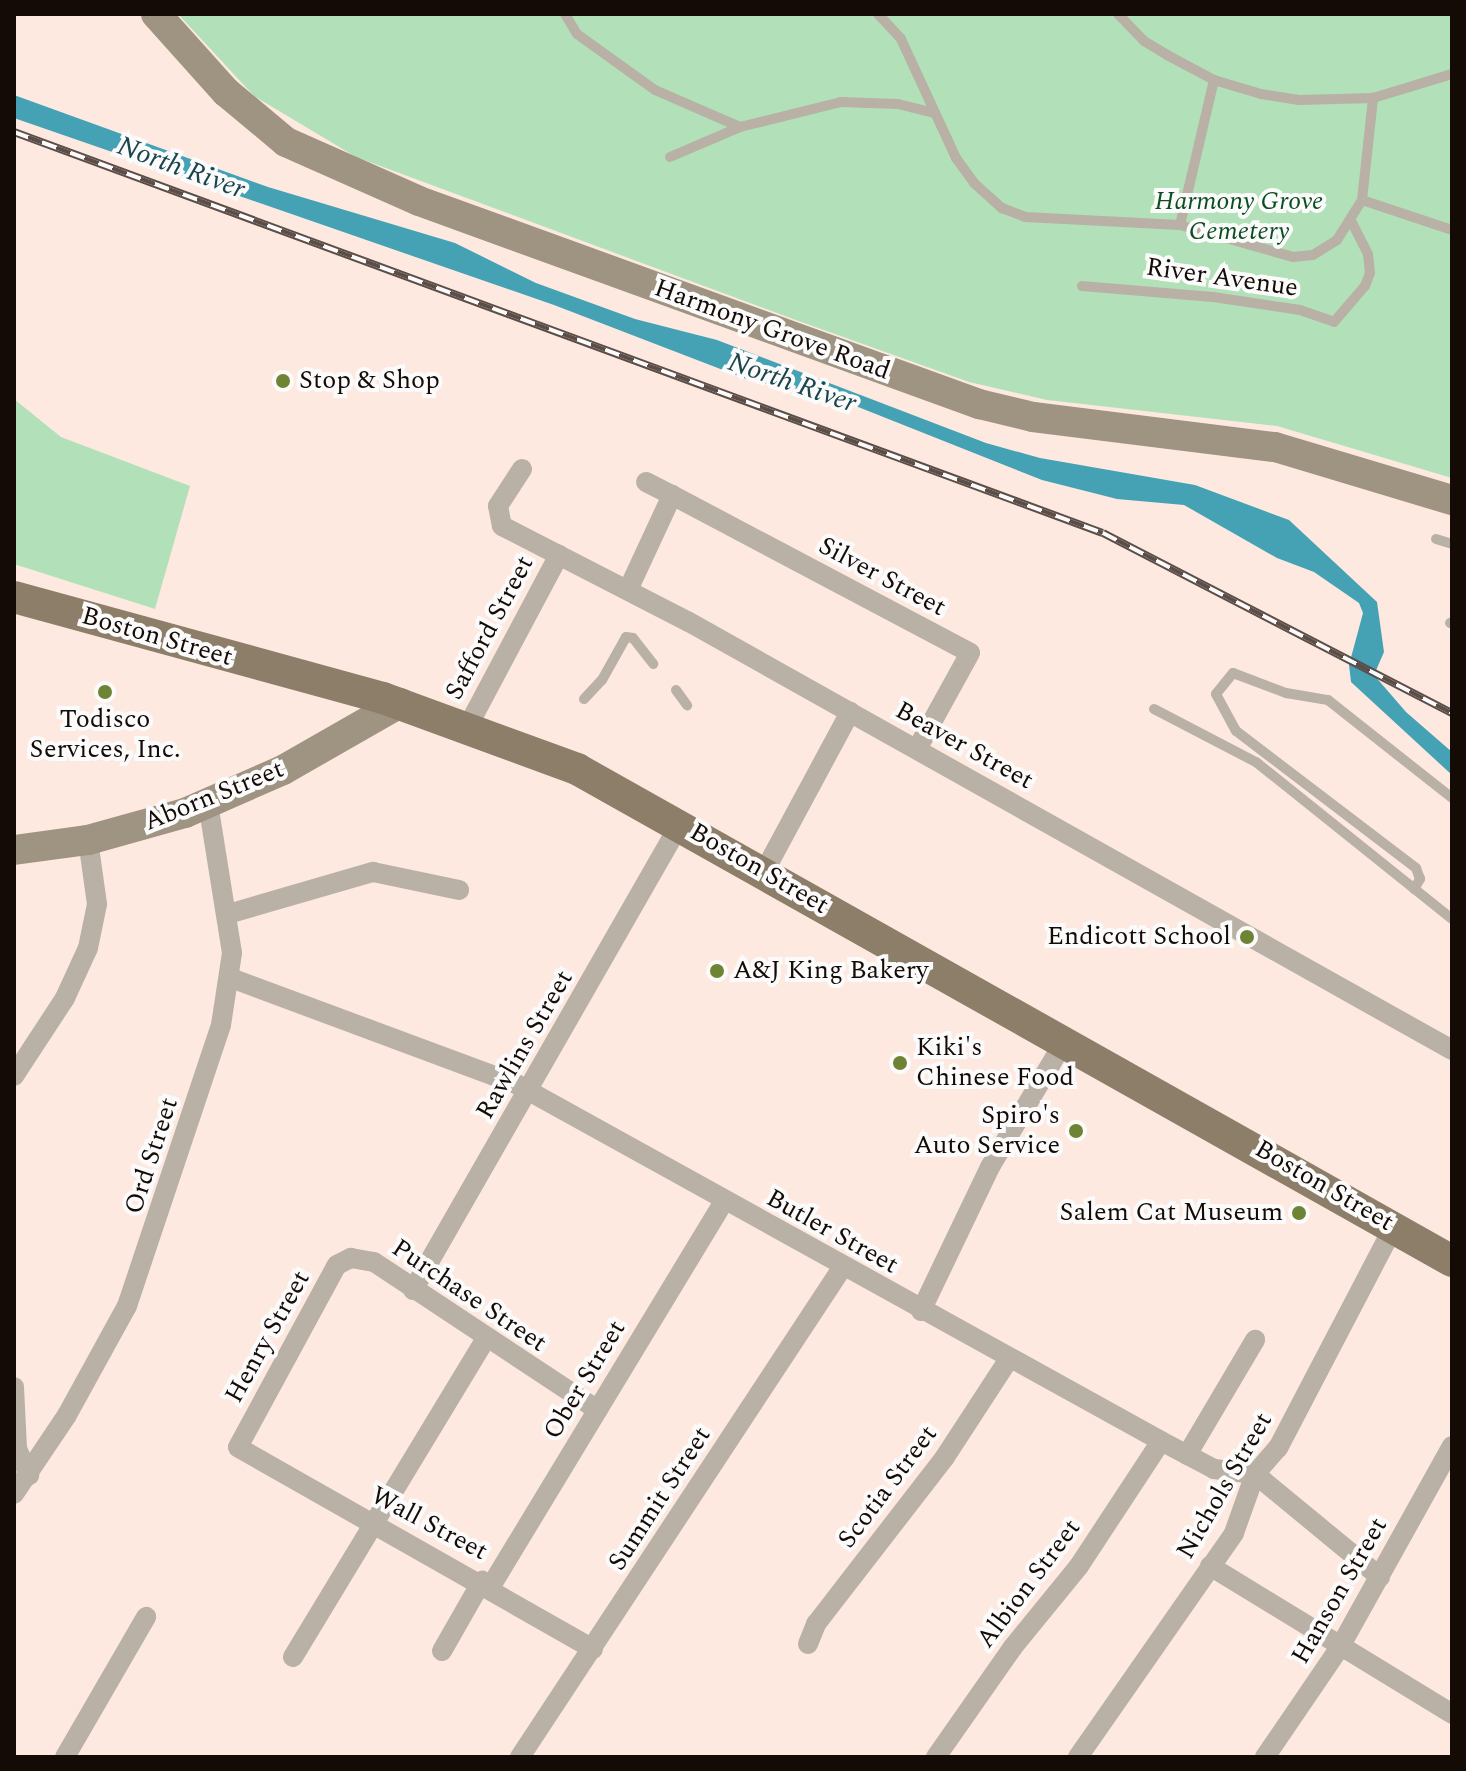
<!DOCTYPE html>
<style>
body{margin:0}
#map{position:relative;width:1466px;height:1771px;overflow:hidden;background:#fde9e0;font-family:Spectral,serif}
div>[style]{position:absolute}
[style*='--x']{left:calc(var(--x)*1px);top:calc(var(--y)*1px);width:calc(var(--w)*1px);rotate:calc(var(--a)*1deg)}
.green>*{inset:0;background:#b2e1b9}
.water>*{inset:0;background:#45a2b5}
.lane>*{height:10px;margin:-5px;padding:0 5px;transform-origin:5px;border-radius:5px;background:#b9b1a6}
.street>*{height:20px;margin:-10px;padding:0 10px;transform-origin:10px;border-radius:10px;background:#b9b1a6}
.secondary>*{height:30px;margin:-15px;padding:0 15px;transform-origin:15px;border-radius:15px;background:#9f9382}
.primary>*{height:32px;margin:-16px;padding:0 16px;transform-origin:16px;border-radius:16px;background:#8c7e69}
.rail>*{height:8px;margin-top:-4px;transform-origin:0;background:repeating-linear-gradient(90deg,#fbfbfb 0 15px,#5b4e48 0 30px);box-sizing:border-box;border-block:2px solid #5b4e48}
.dots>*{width:22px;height:22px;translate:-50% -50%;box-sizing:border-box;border:4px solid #fbfbfb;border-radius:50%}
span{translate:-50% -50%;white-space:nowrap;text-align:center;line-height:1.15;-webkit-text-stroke:8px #fbfbfb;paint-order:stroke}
.park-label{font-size:26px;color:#0c4e21;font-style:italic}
.street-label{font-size:26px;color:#150b06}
.poi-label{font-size:26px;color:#150b06}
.left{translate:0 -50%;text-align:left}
.right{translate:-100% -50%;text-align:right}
.water-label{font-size:28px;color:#1b454d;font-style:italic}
.frame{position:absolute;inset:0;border:16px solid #150b06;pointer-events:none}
</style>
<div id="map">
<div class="green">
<div style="clip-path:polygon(178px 14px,1452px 14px,1452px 478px,1277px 426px,1047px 400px,969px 382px,793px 319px,356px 157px,254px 96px)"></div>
<div style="clip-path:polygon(14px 399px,61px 437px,190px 486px,155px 609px,14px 564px)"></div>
</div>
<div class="water">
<div style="clip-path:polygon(14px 95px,268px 187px,455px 243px,536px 283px,635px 319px,717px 340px,986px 443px,1040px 458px,1195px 485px,1289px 520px,1377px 602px,1384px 652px,1374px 675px,1406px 712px,1452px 752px,1452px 775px,1351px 682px,1349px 665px,1363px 613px,1359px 603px,1314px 572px,1277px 558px,1184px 505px,1117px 499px,1042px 480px,838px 399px,749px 380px,554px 305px,14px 118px)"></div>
</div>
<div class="lane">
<div style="--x:565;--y:14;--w:23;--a:59"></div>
<div style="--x:577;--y:34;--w:96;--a:35.7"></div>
<div style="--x:655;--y:90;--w:93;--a:23.5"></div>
<div style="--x:878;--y:14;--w:34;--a:47"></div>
<div style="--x:901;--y:39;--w:131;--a:65.2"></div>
<div style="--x:956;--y:158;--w:31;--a:54"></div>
<div style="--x:974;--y:183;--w:38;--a:42"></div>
<div style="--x:1002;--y:208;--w:25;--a:21"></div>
<div style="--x:1025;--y:217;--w:155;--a:3"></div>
<div style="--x:1180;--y:225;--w:117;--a:15.8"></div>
<div style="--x:1293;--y:257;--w:20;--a:-6"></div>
<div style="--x:1313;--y:255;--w:28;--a:-32"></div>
<div style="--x:1337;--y:240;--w:47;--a:-58"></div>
<div style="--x:1362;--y:200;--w:103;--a:-83.8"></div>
<div style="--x:1118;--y:14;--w:37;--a:46"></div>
<div style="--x:1144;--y:41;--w:27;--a:31"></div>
<div style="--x:1167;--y:55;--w:53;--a:28"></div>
<div style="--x:1214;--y:80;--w:49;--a:16.6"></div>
<div style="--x:1261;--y:94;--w:38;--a:9"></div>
<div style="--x:1299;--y:100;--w:74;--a:-1.5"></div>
<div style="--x:1373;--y:98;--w:83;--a:-16.9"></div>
<div style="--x:670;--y:157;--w:76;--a:-23.2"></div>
<div style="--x:740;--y:127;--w:104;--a:-13.9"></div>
<div style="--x:841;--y:102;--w:57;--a:2"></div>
<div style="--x:898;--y:104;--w:38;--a:14"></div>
<div style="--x:1362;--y:200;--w:95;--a:18.4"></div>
<div style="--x:1180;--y:225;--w:149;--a:-76.8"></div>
<div style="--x:1082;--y:286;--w:131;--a:4.8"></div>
<div style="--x:1213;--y:297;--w:88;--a:8.5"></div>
<div style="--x:1300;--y:310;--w:36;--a:19"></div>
<div style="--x:1334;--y:322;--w:48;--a:-49.3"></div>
<div style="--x:1365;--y:286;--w:14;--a:-69"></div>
<div style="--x:1370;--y:273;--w:19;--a:-96"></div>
<div style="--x:1368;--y:254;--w:36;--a:-117"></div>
<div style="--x:1436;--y:539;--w:17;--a:17"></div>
<div style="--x:1450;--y:623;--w:2;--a:-27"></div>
<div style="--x:676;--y:690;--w:19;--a:54"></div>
<div style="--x:584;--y:699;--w:26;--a:-47"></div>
<div style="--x:602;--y:680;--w:49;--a:-60.8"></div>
<div style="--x:626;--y:637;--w:7;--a:8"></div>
<div style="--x:633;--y:638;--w:33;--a:52"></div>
<div style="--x:1154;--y:709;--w:115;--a:27.5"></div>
<div style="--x:1256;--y:762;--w:251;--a:38.7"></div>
<div style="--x:1414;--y:889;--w:12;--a:-59"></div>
<div style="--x:1420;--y:879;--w:12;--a:-110"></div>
<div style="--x:1416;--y:868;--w:226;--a:-142.7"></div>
<div style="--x:1236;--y:731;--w:42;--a:-118.4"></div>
<div style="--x:1216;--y:694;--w:27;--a:-51"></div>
<div style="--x:1233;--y:673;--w:57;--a:20.7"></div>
<div style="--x:1286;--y:693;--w:43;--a:9.5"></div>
<div style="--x:1328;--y:700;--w:158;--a:38.3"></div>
</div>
<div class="street">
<div style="--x:522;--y:469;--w:44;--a:123"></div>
<div style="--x:498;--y:506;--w:20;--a:79"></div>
<div style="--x:502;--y:526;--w:210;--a:27.2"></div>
<div style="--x:689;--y:622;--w:875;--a:29.29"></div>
<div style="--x:646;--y:482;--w:29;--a:27"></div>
<div style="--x:628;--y:590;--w:105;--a:-65.1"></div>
<div style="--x:672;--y:495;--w:337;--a:27.9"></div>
<div style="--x:970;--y:653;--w:110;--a:118.9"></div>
<div style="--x:468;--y:726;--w:194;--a:-62"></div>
<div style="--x:764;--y:872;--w:182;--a:-61.7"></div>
<div style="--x:228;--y:914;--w:151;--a:-16.2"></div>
<div style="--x:373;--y:872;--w:88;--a:11.8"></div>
<div style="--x:231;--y:978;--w:306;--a:20.4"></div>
<div style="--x:518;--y:1085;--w:735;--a:28.97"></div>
<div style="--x:1161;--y:1441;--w:60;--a:27.8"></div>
<div style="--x:1214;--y:1469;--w:41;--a:7"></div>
<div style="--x:1255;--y:1474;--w:162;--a:39.5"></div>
<div style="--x:14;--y:1076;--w:93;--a:-56.8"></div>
<div style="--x:65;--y:998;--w:55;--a:-65.3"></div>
<div style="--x:88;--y:948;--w:45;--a:-78.4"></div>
<div style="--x:97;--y:904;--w:65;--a:-98"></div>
<div style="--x:413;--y:1290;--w:537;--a:-60.19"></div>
<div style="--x:921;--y:1311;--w:160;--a:-64.4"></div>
<div style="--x:990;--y:1167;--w:147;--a:-59.4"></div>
<div style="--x:14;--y:1387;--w:62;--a:87.2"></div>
<div style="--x:17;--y:1449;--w:29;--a:65"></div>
<div style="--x:1187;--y:1455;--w:134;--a:-59.4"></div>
<div style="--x:14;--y:1494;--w:95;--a:-56.1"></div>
<div style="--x:67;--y:1415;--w:124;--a:-61.2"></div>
<div style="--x:127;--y:1306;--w:296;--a:-71.5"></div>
<div style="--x:221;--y:1025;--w:73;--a:-81.3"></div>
<div style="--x:232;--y:953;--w:152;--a:-99.1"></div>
<div style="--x:1210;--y:1566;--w:284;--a:31.4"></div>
<div style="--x:491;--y:1586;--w:450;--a:-58.8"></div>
<div style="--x:808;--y:1644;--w:22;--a:-68"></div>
<div style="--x:816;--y:1624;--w:211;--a:-52.3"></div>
<div style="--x:945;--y:1457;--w:117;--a:-56.9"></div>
<div style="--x:593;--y:1649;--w:408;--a:-150.4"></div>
<div style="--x:238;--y:1447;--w:207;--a:-61.5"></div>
<div style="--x:337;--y:1265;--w:16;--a:-27"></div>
<div style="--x:351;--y:1258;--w:23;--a:10"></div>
<div style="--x:374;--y:1262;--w:268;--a:33.5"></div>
<div style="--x:442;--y:1651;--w:81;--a:-60.3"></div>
<div style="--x:293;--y:1657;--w:371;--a:-58.8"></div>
<div style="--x:65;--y:1757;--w:162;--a:-59.9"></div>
<div style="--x:520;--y:1757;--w:585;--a:-56.64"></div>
<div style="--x:936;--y:1757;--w:134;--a:-55"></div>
<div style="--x:1013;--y:1647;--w:104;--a:-50.8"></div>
<div style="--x:1079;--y:1566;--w:149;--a:-56.7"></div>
<div style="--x:1078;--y:1757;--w:273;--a:-55.1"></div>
<div style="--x:1234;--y:1533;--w:63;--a:-70.4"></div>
<div style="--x:1255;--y:1474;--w:35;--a:-49"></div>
<div style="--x:1278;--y:1448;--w:250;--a:-62.4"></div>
<div style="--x:1265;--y:1757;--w:133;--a:-55.7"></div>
<div style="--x:1340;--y:1647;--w:230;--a:-60.9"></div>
</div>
<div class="secondary">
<div style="--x:156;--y:14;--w:105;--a:48.1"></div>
<div style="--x:226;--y:92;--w:78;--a:39.8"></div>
<div style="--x:286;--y:142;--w:145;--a:23.9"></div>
<div style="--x:419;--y:201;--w:596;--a:19.93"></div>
<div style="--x:979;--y:404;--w:56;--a:13.5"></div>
<div style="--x:1033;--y:417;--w:244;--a:7.1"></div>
<div style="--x:1275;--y:447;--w:185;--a:16.7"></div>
<div style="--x:14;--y:850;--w:75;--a:-7.7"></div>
<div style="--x:88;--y:840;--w:101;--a:-15.6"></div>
<div style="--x:185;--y:813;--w:107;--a:-23.7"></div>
<div style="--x:283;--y:770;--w:135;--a:-29.8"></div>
</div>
<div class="primary">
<div style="--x:14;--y:597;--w:383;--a:15.3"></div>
<div style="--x:383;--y:698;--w:207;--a:20.1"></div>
<div style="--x:577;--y:769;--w:1004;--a:29.35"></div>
</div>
<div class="rail">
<div style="--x:14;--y:132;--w:1160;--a:20.22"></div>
<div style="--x:1103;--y:533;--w:393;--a:27.3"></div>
</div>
<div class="dots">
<div style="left:283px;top:381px;background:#6e8333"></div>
<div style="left:105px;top:692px;background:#6e8333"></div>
<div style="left:1247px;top:937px;background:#6e8333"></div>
<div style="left:717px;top:971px;background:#6e8333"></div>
<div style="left:900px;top:1063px;background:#6e8333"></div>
<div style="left:1076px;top:1131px;background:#6e8333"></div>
<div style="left:1299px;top:1213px;background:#6e8333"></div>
</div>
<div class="park-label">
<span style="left:1239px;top:217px">Harmony Grove<br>Cemetery</span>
</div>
<div class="street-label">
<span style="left:1222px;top:278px;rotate:8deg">River Avenue</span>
<span style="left:772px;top:330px;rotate:20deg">Harmony Grove Road</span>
<span style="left:882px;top:577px;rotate:28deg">Silver Street</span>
<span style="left:490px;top:628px;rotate:-62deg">Safford Street</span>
<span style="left:157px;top:637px;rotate:16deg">Boston Street</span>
<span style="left:964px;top:746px;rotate:29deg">Beaver Street</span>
<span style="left:214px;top:796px;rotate:-22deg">Aborn Street</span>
<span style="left:759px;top:869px;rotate:30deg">Boston Street</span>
<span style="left:525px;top:1045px;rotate:-60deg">Rawlins Street</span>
<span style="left:152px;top:1156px;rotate:-72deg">Ord Street</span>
<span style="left:1324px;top:1186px;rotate:30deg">Boston Street</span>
<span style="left:832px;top:1232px;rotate:29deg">Butler Street</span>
<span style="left:469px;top:1296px;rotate:34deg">Purchase Street</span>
<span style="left:268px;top:1337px;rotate:-61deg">Henry Street</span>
<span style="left:585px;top:1380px;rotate:-59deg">Ober Street</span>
<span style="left:1225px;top:1486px;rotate:-60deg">Nichols Street</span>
<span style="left:888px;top:1487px;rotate:-53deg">Scotia Street</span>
<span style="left:660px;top:1499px;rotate:-57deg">Summit Street</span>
<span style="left:429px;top:1524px;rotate:28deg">Wall Street</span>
<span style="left:1029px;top:1584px;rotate:-53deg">Albion Street</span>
<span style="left:1340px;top:1591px;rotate:-60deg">Hanson Street</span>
</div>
<div class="poi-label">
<span class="left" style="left:299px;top:381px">Stop &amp; Shop</span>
<span style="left:105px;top:735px">Todisco<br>Services, Inc.</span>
<span class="right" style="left:1231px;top:937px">Endicott School</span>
<span class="left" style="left:733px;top:971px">A&amp;J King Bakery</span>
<span class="left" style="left:916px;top:1063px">Kiki's<br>Chinese Food</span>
<span class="right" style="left:1060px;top:1131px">Spiro's<br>Auto Service</span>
<span class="right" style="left:1283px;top:1213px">Salem Cat Museum</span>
</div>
<div class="water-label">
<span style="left:181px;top:168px;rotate:20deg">North River</span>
<span style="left:792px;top:383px;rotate:19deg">North River</span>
</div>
<div class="frame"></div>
</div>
